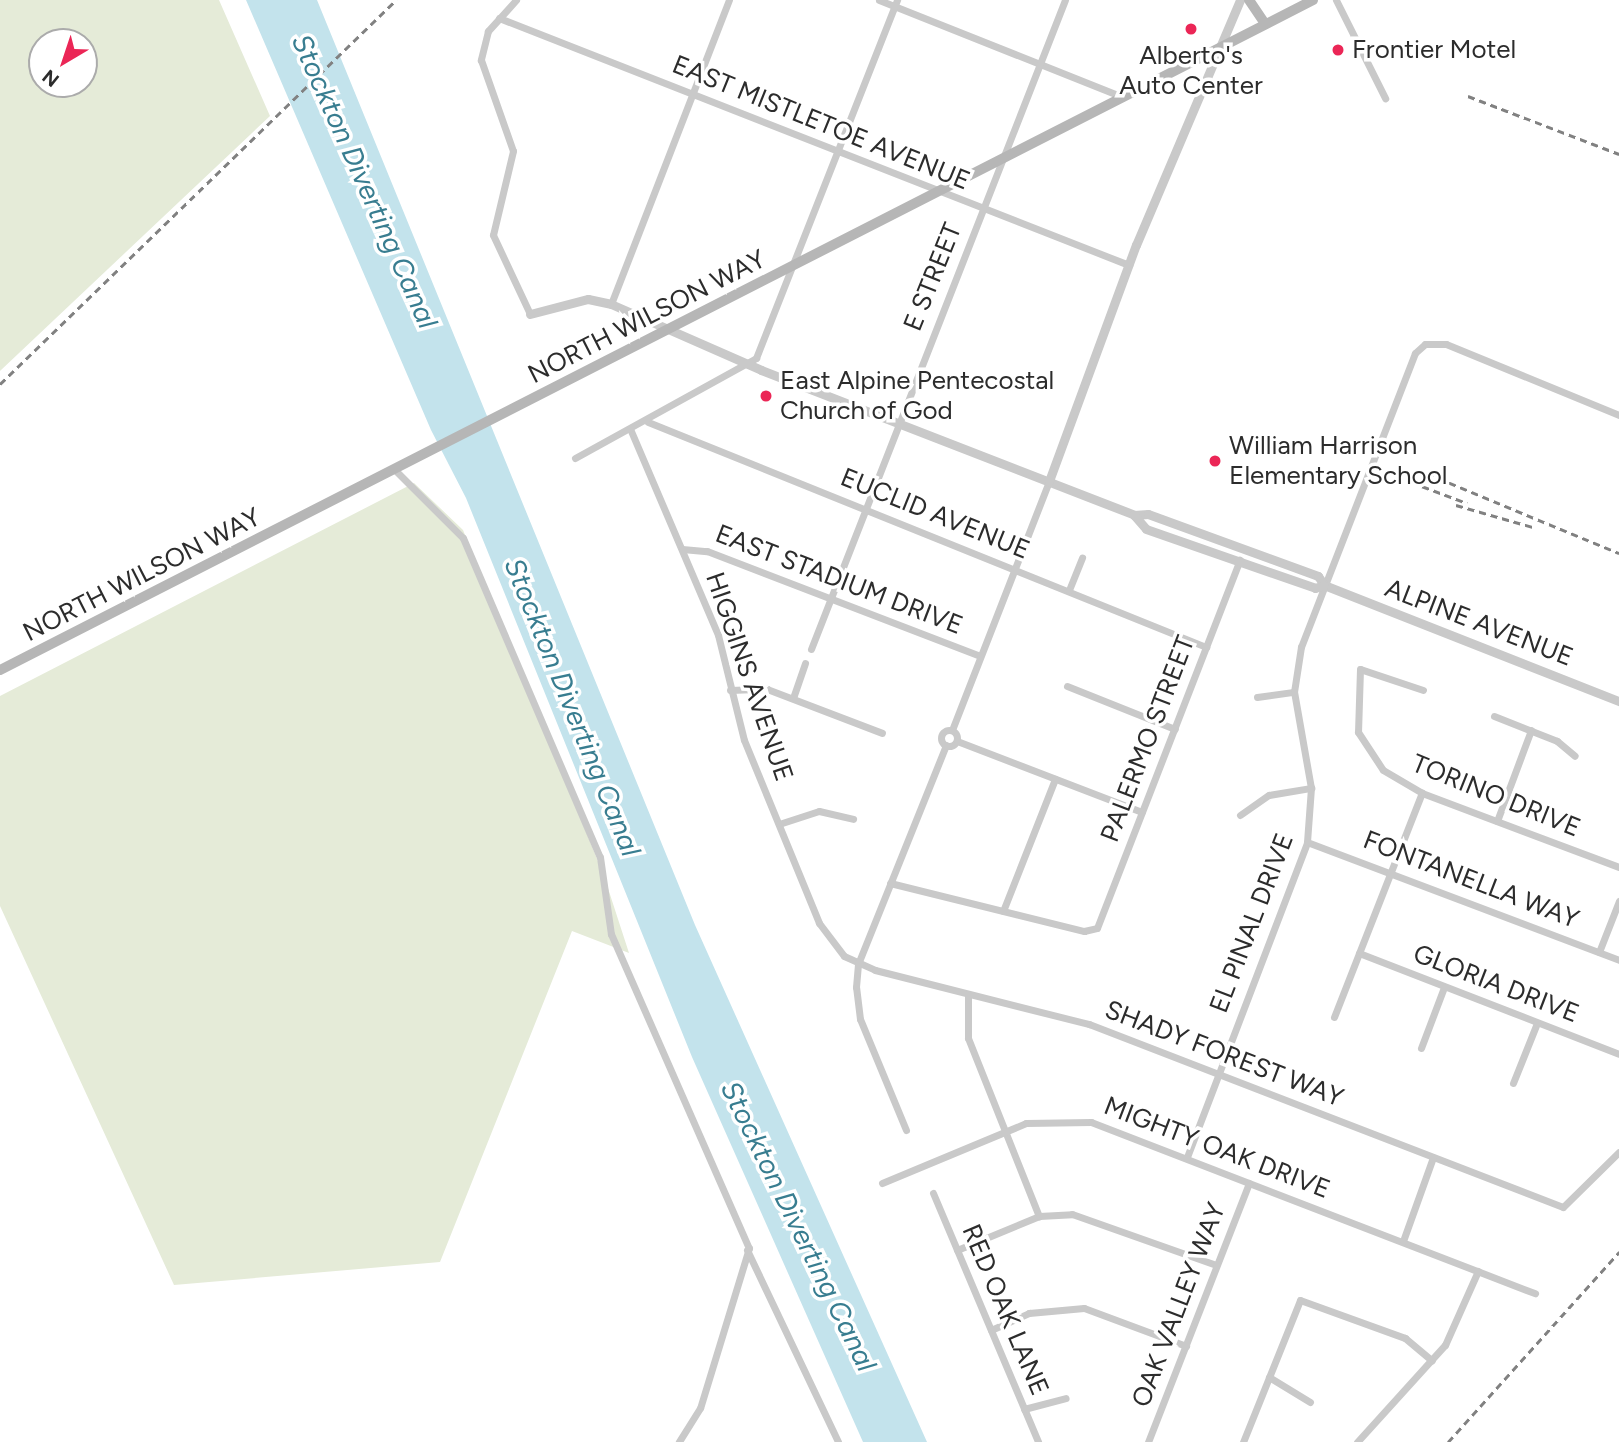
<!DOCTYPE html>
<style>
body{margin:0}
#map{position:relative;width:1619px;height:1442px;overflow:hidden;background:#fff;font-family:Figtree,sans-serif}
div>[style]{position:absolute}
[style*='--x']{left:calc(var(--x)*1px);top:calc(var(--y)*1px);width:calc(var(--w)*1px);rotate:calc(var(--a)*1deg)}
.green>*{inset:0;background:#e5ebd8}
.water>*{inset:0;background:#c3e3ec}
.minor>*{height:7px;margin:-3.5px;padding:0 3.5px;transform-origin:3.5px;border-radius:3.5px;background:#c9c9c9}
.minor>.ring{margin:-3.5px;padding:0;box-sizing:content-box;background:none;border:7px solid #c9c9c9;border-radius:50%}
.tertiary>*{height:9px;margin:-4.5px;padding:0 4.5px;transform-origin:4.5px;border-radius:4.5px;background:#c9c9c9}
.secondary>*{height:10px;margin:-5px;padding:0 5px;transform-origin:5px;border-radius:5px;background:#b6b6b6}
.rail>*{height:2.5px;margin-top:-1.25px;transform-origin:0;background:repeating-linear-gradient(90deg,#818181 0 7px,transparent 0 12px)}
.dots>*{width:19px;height:19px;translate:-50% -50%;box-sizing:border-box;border:4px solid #fff;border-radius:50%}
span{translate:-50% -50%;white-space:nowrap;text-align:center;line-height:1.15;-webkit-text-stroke:7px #fff;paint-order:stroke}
.poi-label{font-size:26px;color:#2c2c2c}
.left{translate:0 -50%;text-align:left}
.street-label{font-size:26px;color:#2c2c2c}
.water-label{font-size:28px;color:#387d90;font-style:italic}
.north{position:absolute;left:28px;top:28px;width:70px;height:70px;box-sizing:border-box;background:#fff;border:2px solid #ababab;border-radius:50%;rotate:219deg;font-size:19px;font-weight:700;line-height:28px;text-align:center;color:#2c2c2c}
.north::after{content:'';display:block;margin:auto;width:24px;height:32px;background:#eb2656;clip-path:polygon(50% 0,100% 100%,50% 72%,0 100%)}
</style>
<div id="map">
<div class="green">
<div style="clip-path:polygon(evenodd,0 0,219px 0,270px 116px,0 371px,0 0,84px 42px,84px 84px,42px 84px,42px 42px,84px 42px)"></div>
<div style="clip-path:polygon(414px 483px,463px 530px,604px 876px,629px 953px,572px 931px,440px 1262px,174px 1285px,0 906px,0 696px)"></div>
</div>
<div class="water">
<div style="clip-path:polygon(246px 0,317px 0,695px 925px,927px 1442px,863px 1442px,692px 1057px,466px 498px,431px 430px)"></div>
</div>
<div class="minor">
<div style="--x:516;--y:0;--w:42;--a:132.1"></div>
<div style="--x:488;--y:31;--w:30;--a:104"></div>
<div style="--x:481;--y:60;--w:96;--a:70.6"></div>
<div style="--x:513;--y:151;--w:86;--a:103.4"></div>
<div style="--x:493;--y:235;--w:87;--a:64.9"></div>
<div style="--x:879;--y:0;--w:263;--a:21.7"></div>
<div style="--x:1336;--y:0;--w:110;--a:63.4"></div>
<div style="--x:499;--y:18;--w:677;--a:21.41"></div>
<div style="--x:611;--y:304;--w:326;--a:-68.8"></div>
<div style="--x:648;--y:422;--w:602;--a:21.96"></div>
<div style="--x:631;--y:431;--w:222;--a:66.9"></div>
<div style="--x:718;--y:635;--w:108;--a:76.1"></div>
<div style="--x:744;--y:740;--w:198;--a:67.7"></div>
<div style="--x:819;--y:923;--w:41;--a:52.9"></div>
<div style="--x:844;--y:956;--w:34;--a:24"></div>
<div style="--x:875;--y:970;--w:221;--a:14.2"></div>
<div style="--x:1089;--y:1024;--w:508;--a:21.11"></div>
<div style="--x:1563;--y:1207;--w:78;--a:-44.5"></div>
<div style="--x:575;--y:458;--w:207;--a:-28.9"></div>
<div style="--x:756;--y:358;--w:385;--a:-68.5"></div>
<div style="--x:395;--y:470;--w:96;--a:45"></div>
<div style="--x:463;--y:538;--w:347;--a:66.8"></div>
<div style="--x:600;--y:857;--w:78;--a:81.9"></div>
<div style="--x:611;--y:934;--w:343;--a:66.3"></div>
<div style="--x:749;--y:1248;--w:167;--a:107"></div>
<div style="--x:700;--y:1408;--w:40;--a:122"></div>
<div style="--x:682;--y:549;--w:25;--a:5"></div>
<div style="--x:707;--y:551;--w:292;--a:21"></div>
<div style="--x:1069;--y:590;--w:35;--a:-68"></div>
<div style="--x:811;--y:649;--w:697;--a:-68.63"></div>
<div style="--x:1067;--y:686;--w:116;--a:21.7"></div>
<div style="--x:730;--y:690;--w:37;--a:-2"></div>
<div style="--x:767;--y:689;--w:123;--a:20.9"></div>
<div style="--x:1423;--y:690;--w:66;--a:-161.6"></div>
<div style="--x:1360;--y:669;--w:63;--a:91.8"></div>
<div style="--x:1358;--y:732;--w:45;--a:56.7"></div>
<div style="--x:1383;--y:770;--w:45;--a:30.5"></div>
<div style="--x:1422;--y:793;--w:210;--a:20.6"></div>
<div style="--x:1257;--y:697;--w:37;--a:-8"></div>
<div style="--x:793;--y:698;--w:37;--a:-71"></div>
<div style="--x:1494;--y:716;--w:68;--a:21.6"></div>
<div style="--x:1557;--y:741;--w:23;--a:40"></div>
<div class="ring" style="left:941px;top:730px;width:9px;height:9px"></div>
<div style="--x:952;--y:730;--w:267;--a:-68.7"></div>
<div style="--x:957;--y:741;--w:198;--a:21"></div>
<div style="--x:1240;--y:815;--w:35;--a:-35"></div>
<div style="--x:1269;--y:795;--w:43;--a:-9.5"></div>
<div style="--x:1497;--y:821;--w:97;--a:-69.5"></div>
<div style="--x:779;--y:824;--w:42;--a:-18"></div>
<div style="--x:819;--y:811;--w:35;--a:13"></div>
<div style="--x:1307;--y:842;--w:334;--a:20.7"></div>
<div style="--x:890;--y:883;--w:200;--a:13.9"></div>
<div style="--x:1084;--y:931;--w:13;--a:-13"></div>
<div style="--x:1097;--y:928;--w:395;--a:-68.8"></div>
<div style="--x:1003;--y:911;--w:142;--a:-68.5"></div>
<div style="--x:1599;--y:952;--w:55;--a:-68.6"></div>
<div style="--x:1359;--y:953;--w:279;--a:21.2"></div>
<div style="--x:968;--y:994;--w:44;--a:90"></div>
<div style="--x:968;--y:1038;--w:192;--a:68.3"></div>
<div style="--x:1334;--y:1017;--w:241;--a:-68.6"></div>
<div style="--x:1421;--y:1048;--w:65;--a:-69.3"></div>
<div style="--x:1513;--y:1083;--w:65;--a:-68.2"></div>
<div style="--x:906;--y:1130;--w:120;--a:-112.5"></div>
<div style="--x:860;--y:1019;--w:32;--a:-97"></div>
<div style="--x:856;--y:987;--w:23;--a:-85"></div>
<div style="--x:858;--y:964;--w:236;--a:-68.1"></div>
<div style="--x:1187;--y:1157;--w:337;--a:-69.1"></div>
<div style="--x:1307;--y:842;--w:54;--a:-85.8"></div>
<div style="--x:1311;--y:788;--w:97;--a:-100"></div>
<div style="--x:1294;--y:692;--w:46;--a:-81.2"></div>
<div style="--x:1301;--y:647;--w:315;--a:-68.8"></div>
<div style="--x:1415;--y:353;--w:13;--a:-42"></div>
<div style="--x:1425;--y:344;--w:21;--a:0"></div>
<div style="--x:1446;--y:344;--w:187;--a:22.3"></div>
<div style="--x:882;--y:1183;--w:156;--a:-22.6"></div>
<div style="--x:1026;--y:1123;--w:65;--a:-0.9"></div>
<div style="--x:1091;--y:1122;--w:476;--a:21.1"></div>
<div style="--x:933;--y:1193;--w:270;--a:67.1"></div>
<div style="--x:1403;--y:1241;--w:89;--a:-70.3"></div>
<div style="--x:747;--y:1250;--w:212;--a:64.6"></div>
<div style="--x:957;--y:1250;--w:89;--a:-22.5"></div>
<div style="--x:1039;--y:1216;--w:33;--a:-3"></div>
<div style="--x:1072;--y:1214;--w:153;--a:19.5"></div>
<div style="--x:991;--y:1330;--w:42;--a:-24.1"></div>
<div style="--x:1029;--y:1313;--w:55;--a:-5.2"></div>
<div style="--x:1084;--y:1308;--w:109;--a:20.4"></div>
<div style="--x:1269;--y:1377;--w:48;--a:31.4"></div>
<div style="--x:1024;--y:1409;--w:43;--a:-14.7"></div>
<div style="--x:1148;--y:1442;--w:278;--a:-68.7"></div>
<div style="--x:1243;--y:1442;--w:153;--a:-68.1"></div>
<div style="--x:1300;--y:1300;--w:112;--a:19.9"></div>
<div style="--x:1405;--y:1338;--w:35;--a:40"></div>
<div style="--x:1357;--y:1442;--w:131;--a:-47.8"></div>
<div style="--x:1445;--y:1345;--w:81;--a:-66"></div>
</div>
<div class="tertiary">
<div style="--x:530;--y:314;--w:60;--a:-14.5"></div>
<div style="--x:588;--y:299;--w:24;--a:12"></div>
<div style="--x:611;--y:304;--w:164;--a:23.7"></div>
<div style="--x:761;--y:370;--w:400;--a:21.2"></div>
<div style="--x:1134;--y:515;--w:14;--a:-4"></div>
<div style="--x:1148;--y:514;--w:181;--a:20"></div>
<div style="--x:1318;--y:576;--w:11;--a:56"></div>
<div style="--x:1324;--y:585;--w:317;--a:21.5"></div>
<div style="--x:1049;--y:481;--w:252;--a:-69.8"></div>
<div style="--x:1136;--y:245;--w:266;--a:-67"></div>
<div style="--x:1134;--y:515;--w:18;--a:49"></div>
<div style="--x:1146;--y:529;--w:179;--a:19.2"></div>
<div style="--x:1315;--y:588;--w:9;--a:-18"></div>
</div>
<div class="secondary">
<div style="--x:1249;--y:0;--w:29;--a:56"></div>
<div style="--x:0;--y:670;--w:1474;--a:-27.03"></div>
</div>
<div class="rail">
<div style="--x:1468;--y:96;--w:162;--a:21"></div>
<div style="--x:0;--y:384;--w:552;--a:-44.12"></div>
<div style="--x:1416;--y:469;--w:220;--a:22.5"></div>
<div style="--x:1411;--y:482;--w:60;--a:20.6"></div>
<div style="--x:1456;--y:505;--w:83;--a:16"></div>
<div style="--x:1448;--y:1442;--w:256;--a:-48"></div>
</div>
<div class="dots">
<div style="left:1191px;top:29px;background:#eb2656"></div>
<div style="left:1338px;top:50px;background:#eb2656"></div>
<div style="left:766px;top:396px;background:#eb2656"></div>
<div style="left:1215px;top:461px;background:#eb2656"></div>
</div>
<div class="poi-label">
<span class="left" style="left:1352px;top:50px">Frontier Motel</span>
<span style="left:1191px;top:71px">Alberto's<br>Auto Center</span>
<span class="left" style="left:780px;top:396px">East Alpine Pentecostal<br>Church of God</span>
<span class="left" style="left:1229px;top:461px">William Harrison<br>Elementary School</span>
</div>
<div class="street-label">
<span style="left:821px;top:123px;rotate:22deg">EAST MISTLETOE AVENUE</span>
<span style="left:933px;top:277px;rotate:-68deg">E STREET</span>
<span style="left:647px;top:317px;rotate:-27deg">NORTH WILSON WAY</span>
<span style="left:935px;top:514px;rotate:22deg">EUCLID AVENUE</span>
<span style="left:142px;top:575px;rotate:-27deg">NORTH WILSON WAY</span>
<span style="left:839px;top:580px;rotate:21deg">EAST STADIUM DRIVE</span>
<span style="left:1479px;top:623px;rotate:21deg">ALPINE AVENUE</span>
<span style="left:749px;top:677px;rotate:71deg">HIGGINS AVENUE</span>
<span style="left:1148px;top:739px;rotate:-69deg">PALERMO STREET</span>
<span style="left:1496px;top:796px;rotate:22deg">TORINO DRIVE</span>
<span style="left:1471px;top:880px;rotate:21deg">FONTANELLA WAY</span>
<span style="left:1252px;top:923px;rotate:-69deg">EL PINAL DRIVE</span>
<span style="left:1496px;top:984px;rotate:21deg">GLORIA DRIVE</span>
<span style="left:1224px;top:1054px;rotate:21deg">SHADY FOREST WAY</span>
<span style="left:1217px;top:1148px;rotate:21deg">MIGHTY OAK DRIVE</span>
<span style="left:1179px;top:1305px;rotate:-69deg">OAK VALLEY WAY</span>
<span style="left:1005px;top:1310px;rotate:67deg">RED OAK LANE</span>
</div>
<div class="water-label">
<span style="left:365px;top:181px;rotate:66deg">Stockton Diverting Canal</span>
<span style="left:573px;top:707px;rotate:68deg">Stockton Diverting Canal</span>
<span style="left:799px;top:1226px;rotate:64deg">Stockton Diverting Canal</span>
</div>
<div class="north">N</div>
</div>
